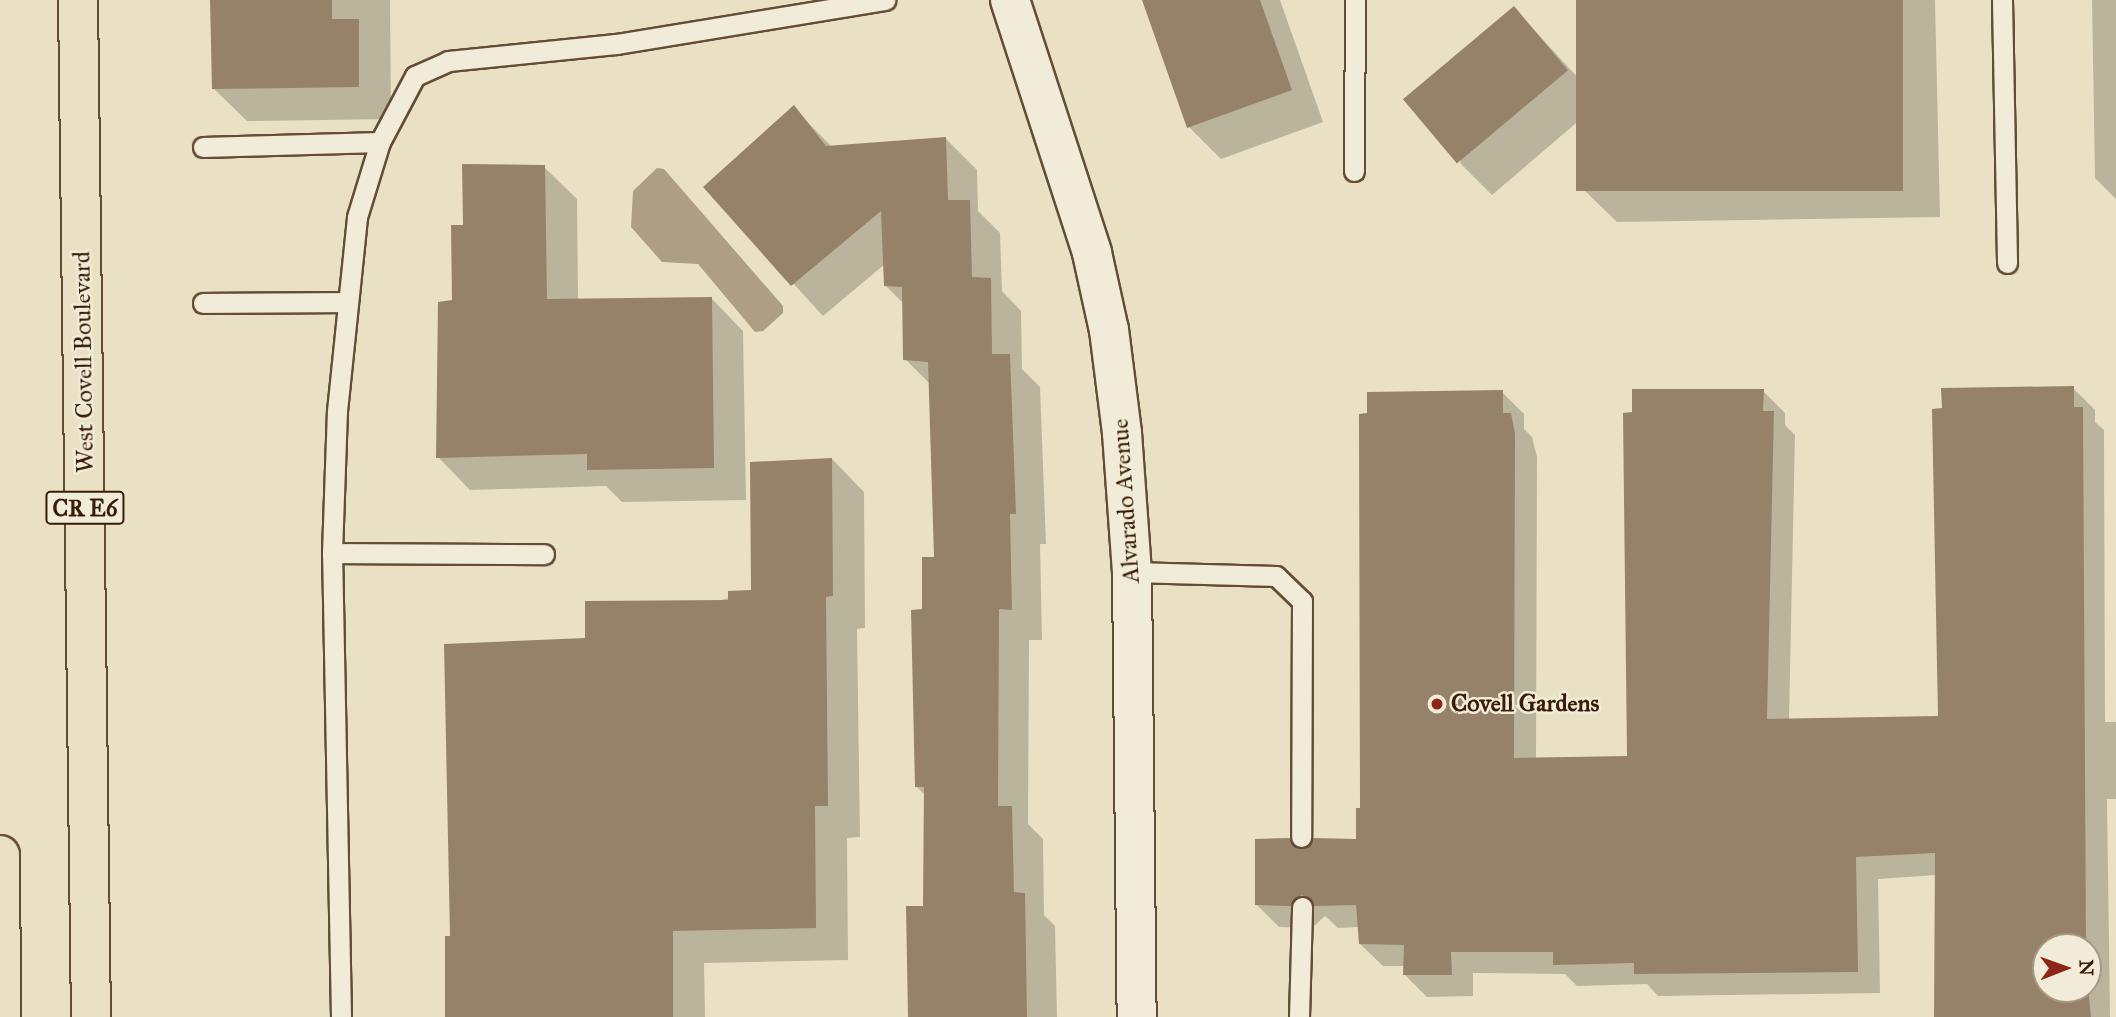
<!DOCTYPE html>
<style>
body{margin:0}
#map{position:relative;width:2116px;height:1017px;overflow:hidden;background:#eae1c5;font-family:"IM FELL Great Primer",serif}
div>[style]{position:absolute}
[style*='--x']{left:calc(var(--x)*1px);top:calc(var(--y)*1px);width:calc(var(--w)*1px);rotate:calc(var(--a)*1deg)}
.water>*{inset:0;background:#ae9e84}
.shadow>*{inset:0;background:#0003}
.building>*{inset:0;background:#968269;transform-origin:0 0}
.roads{filter:drop-shadow(2px 0 #664c35) drop-shadow(-2px 0 #664c35) drop-shadow(0 2px #664c35) drop-shadow(0 -2px #664c35)}
.lane>*{height:19px;margin:-9.5px;padding:0 9.5px;transform-origin:9.5px;border-radius:9.5px;background:#f1ecd9}
.street>*{height:38px;margin:-19px;padding:0 19px;transform-origin:19px;border-radius:19px;background:#f1ecd9}
.primary>*{height:38px;margin:-19px;padding:0 19px;transform-origin:19px;border-radius:19px;background:#eae1c5}
.dots>*{width:19px;height:19px;translate:-50% -50%;box-sizing:border-box;border:4px solid #f1ecd9;border-radius:50%}
span{translate:-50% -50%;white-space:nowrap;text-align:center;line-height:1.15;-webkit-text-stroke:5px #f1ecd9;paint-order:stroke}
.shield-label span{padding:2px 5px;background:#f1ecd9;border:2px solid;border-radius:5px;-webkit-text-stroke-width:0}
.shield-label{font-size:23px;color:#3a1b05;font-weight:700}
.street-label{font-size:24px;color:#3a1b05}
.poi-label{font-size:24px;color:#3a1b05;font-weight:700}
.left{translate:0 -50%;text-align:left}
.north{position:absolute;left:2032px;top:933px;width:70px;height:70px;box-sizing:border-box;background:#f1ecd9;border:2px solid #a89884;border-radius:50%;rotate:89deg;font-size:19px;font-weight:700;line-height:28px;text-align:center;color:#3a1b05}
.north::after{content:'';display:block;margin:auto;width:24px;height:32px;background:#8f2418;clip-path:polygon(50% 0,100% 100%,50% 72%,0 100%)}
</style>
<div id="map">
<div class="water">
<div style="clip-path:polygon(657px 168px,664px 169px,783px 306px,783px 313px,763px 331px,755px 332px,698px 264px,662px 262px,631px 227px,633px 191px)"></div>
</div>
<div class="shadow">
<div style="clip-path:polygon(212px 0,390px 0,391px 119px,247px 121px,214px 89px)"></div>
<div style="clip-path:polygon(1144px 0,1280px 0,1323px 122px,1221px 159px,1189px 127px)"></div>
<div style="clip-path:polygon(1579px 0,1935px 0,1940px 217px,1617px 222px,1584px 190px,1582px 118px,1492px 195px,1460px 163px,1514px 8px,1581px 81px)"></div>
<div style="clip-path:polygon(2092px 0,2116px 0,2116px 199px,2095px 178px)"></div>
<div style="clip-path:polygon(794px 108px,832px 147px,946px 139px,977px 170px,978px 211px,1000px 233px,1002px 291px,1021px 311px,1022px 369px,1040px 387px,1046px 544px,1040px 544px,1042px 640px,1029px 640px,1028px 824px,1043px 839px,1044px 915px,1055px 926px,1057px 1017px,910px 1017px,924px 908px,925px 795px,916px 786px,924px 611px,936px 559px,931px 385px,905px 359px,904px 304px,885px 285px,885px 264px,823px 316px,705px 187px)"></div>
<div style="clip-path:polygon(544px 167px,577px 199px,578px 300px,711px 298px,743px 331px,746px 500px,622px 502px,606px 486px,470px 490px,438px 457px,464px 227px)"></div>
<div style="clip-path:polygon(evenodd,2073px 388px,2095px 410px,2095px 422px,2104px 430px,2105px 722px,2116px 722px,2116px 799px,2107px 799px,2110px 1017px,1935px 1017px,1937px 875px,1878px 879px,1880px 993px,1658px 996px,1647px 984px,1577px 986px,1565px 974px,1473px 973px,1473px 996px,1427px 997px,1405px 975px,1405px 966px,1383px 966px,1360px 944px,1359px 927px,1338px 928px,1325px 916px,1312px 928px,1279px 927px,1257px 905px,1302px 852px,1358px 841px,1362px 809px,1502px 392px,1524px 414px,1524px 429px,1532px 437px,1537px 457px,1536px 760px,1629px 758px,1763px 391px,1785px 413px,1785px 425px,1795px 435px,1789px 721px,1940px 718px,2073px 388px,2046px 947px,2088px 947px,2088px 989px,2046px 989px,2046px 947px)"></div>
<div style="clip-path:polygon(832px 459px,864px 492px,865px 628px,857px 629px,860px 837px,847px 838px,848px 960px,704px 963px,705px 1017px,447px 1017px,451px 938px,586px 640px,752px 591px)"></div>
</div>
<div class="building">
<div style="clip-path:polygon(210px 0,332px 0,332px 19px,359px 19px,359px 87px,212px 89px)"></div>
<div style="clip-path:polygon(1142px 0,1260px 0,1292px 90px,1187px 128px)"></div>
<div style="left:1576px;top:0;width:327px;height:191px"></div>
<div style="left:1514px;top:6px;width:84px;height:145px;rotate:50deg"></div>
<div style="clip-path:polygon(794px 105px,826px 146px,946px 137px,948px 200px,970px 200px,972px 277px,991px 278px,992px 354px,1010px 354px,1016px 514px,1010px 514px,1012px 610px,999px 609px,998px 806px,1012px 806px,1014px 892px,1025px 893px,1027px 1017px,908px 1017px,906px 906px,923px 906px,924px 787px,915px 787px,911px 610px,922px 609px,922px 557px,934px 557px,928px 362px,903px 360px,902px 287px,884px 286px,881px 211px,791px 286px,703px 187px)"></div>
<div style="clip-path:polygon(462px 164px,545px 165px,547px 299px,712px 297px,714px 468px,587px 470px,587px 454px,436px 458px,438px 302px,452px 300px,451px 225px,463px 225px)"></div>
<div style="clip-path:polygon(2074px 386px,2074px 407px,2083px 407px,2086px 947px,2046px 947px,2046px 989px,2088px 987px,2091px 1017px,1934px 1017px,1935px 853px,1856px 857px,1858px 972px,1634px 974px,1634px 963px,1553px 965px,1553px 952px,1451px 952px,1452px 975px,1403px 975px,1404px 945px,1359px 944px,1356px 905px,1314px 906px,1302px 895px,1290px 906px,1255px 905px,1255px 839px,1289px 838px,1302px 849px,1313px 838px,1356px 839px,1356px 808px,1360px 808px,1359px 414px,1367px 413px,1367px 392px,1503px 390px,1503px 413px,1511px 413px,1515px 434px,1514px 758px,1627px 756px,1623px 413px,1632px 412px,1632px 389px,1764px 389px,1763px 411px,1774px 411px,1767px 719px,1938px 716px,1932px 409px,1942px 408px,1941px 388px)"></div>
<div style="clip-path:polygon(832px 458px,833px 596px,826px 597px,828px 806px,815px 806px,816px 928px,673px 931px,673px 1017px,445px 1017px,445px 936px,450px 936px,444px 644px,585px 638px,585px 601px,728px 600px,728px 591px,751px 590px,750px 462px)"></div>
</div>
<div class="roads">
<div class="lane">
<div style="--x:2002;--y:0;--w:263;--a:88.9"></div>
<div style="--x:203;--y:147;--w:177;--a:-1.6"></div>
<div style="--x:1354;--y:171;--w:171;--a:-89.7"></div>
<div style="--x:203;--y:303;--w:143;--a:-0.4"></div>
<div style="--x:332;--y:553;--w:212;--a:0.3"></div>
<div style="--x:1132;--y:572;--w:144;--a:1.6"></div>
<div style="--x:1276;--y:576;--w:36;--a:44"></div>
<div style="--x:1302;--y:601;--w:236;--a:90.2"></div>
<div style="--x:341;--y:1017;--w:464;--a:-91.1"></div>
<div style="--x:332;--y:553;--w:142;--a:-88"></div>
<div style="--x:337;--y:411;--w:195;--a:-84.1"></div>
<div style="--x:357;--y:217;--w:78;--a:-73"></div>
<div style="--x:380;--y:142;--w:75;--a:-62.1"></div>
<div style="--x:415;--y:76;--w:36;--a:-24"></div>
<div style="--x:448;--y:61;--w:169;--a:-5.8"></div>
<div style="--x:616;--y:44;--w:273;--a:-9.3"></div>
<div style="--x:1299;--y:1017;--w:110;--a:-88.4"></div>
</div>
<div class="street">
<div style="--x:1010;--y:0;--w:266;--a:72"></div>
<div style="--x:1092;--y:253;--w:79;--a:77.6"></div>
<div style="--x:1109;--y:330;--w:104;--a:82.8"></div>
<div style="--x:1122;--y:433;--w:139;--a:85.9"></div>
<div style="--x:1132;--y:572;--w:445;--a:89.4"></div>
</div>
<div class="primary">
<div style="--x:78;--y:0;--w:1017;--a:89.27"></div>
<div style="--x:0;--y:855;--w:162;--a:89.6"></div>
</div>
</div>
<div class="dots">
<div style="left:1437px;top:704px;background:#8f2418"></div>
</div>
<div class="shield-label">
<span style="left:85px;top:508px">CR E6</span>
</div>
<div class="street-label">
<span style="left:84px;top:362px;rotate:-91deg">West Covell Boulevard</span>
<span style="left:1126px;top:501px;rotate:-94deg">Alvarado Avenue</span>
</div>
<div class="poi-label">
<span class="left" style="left:1451px;top:704px">Covell Gardens</span>
</div>
<div class="north">N</div>
</div>
